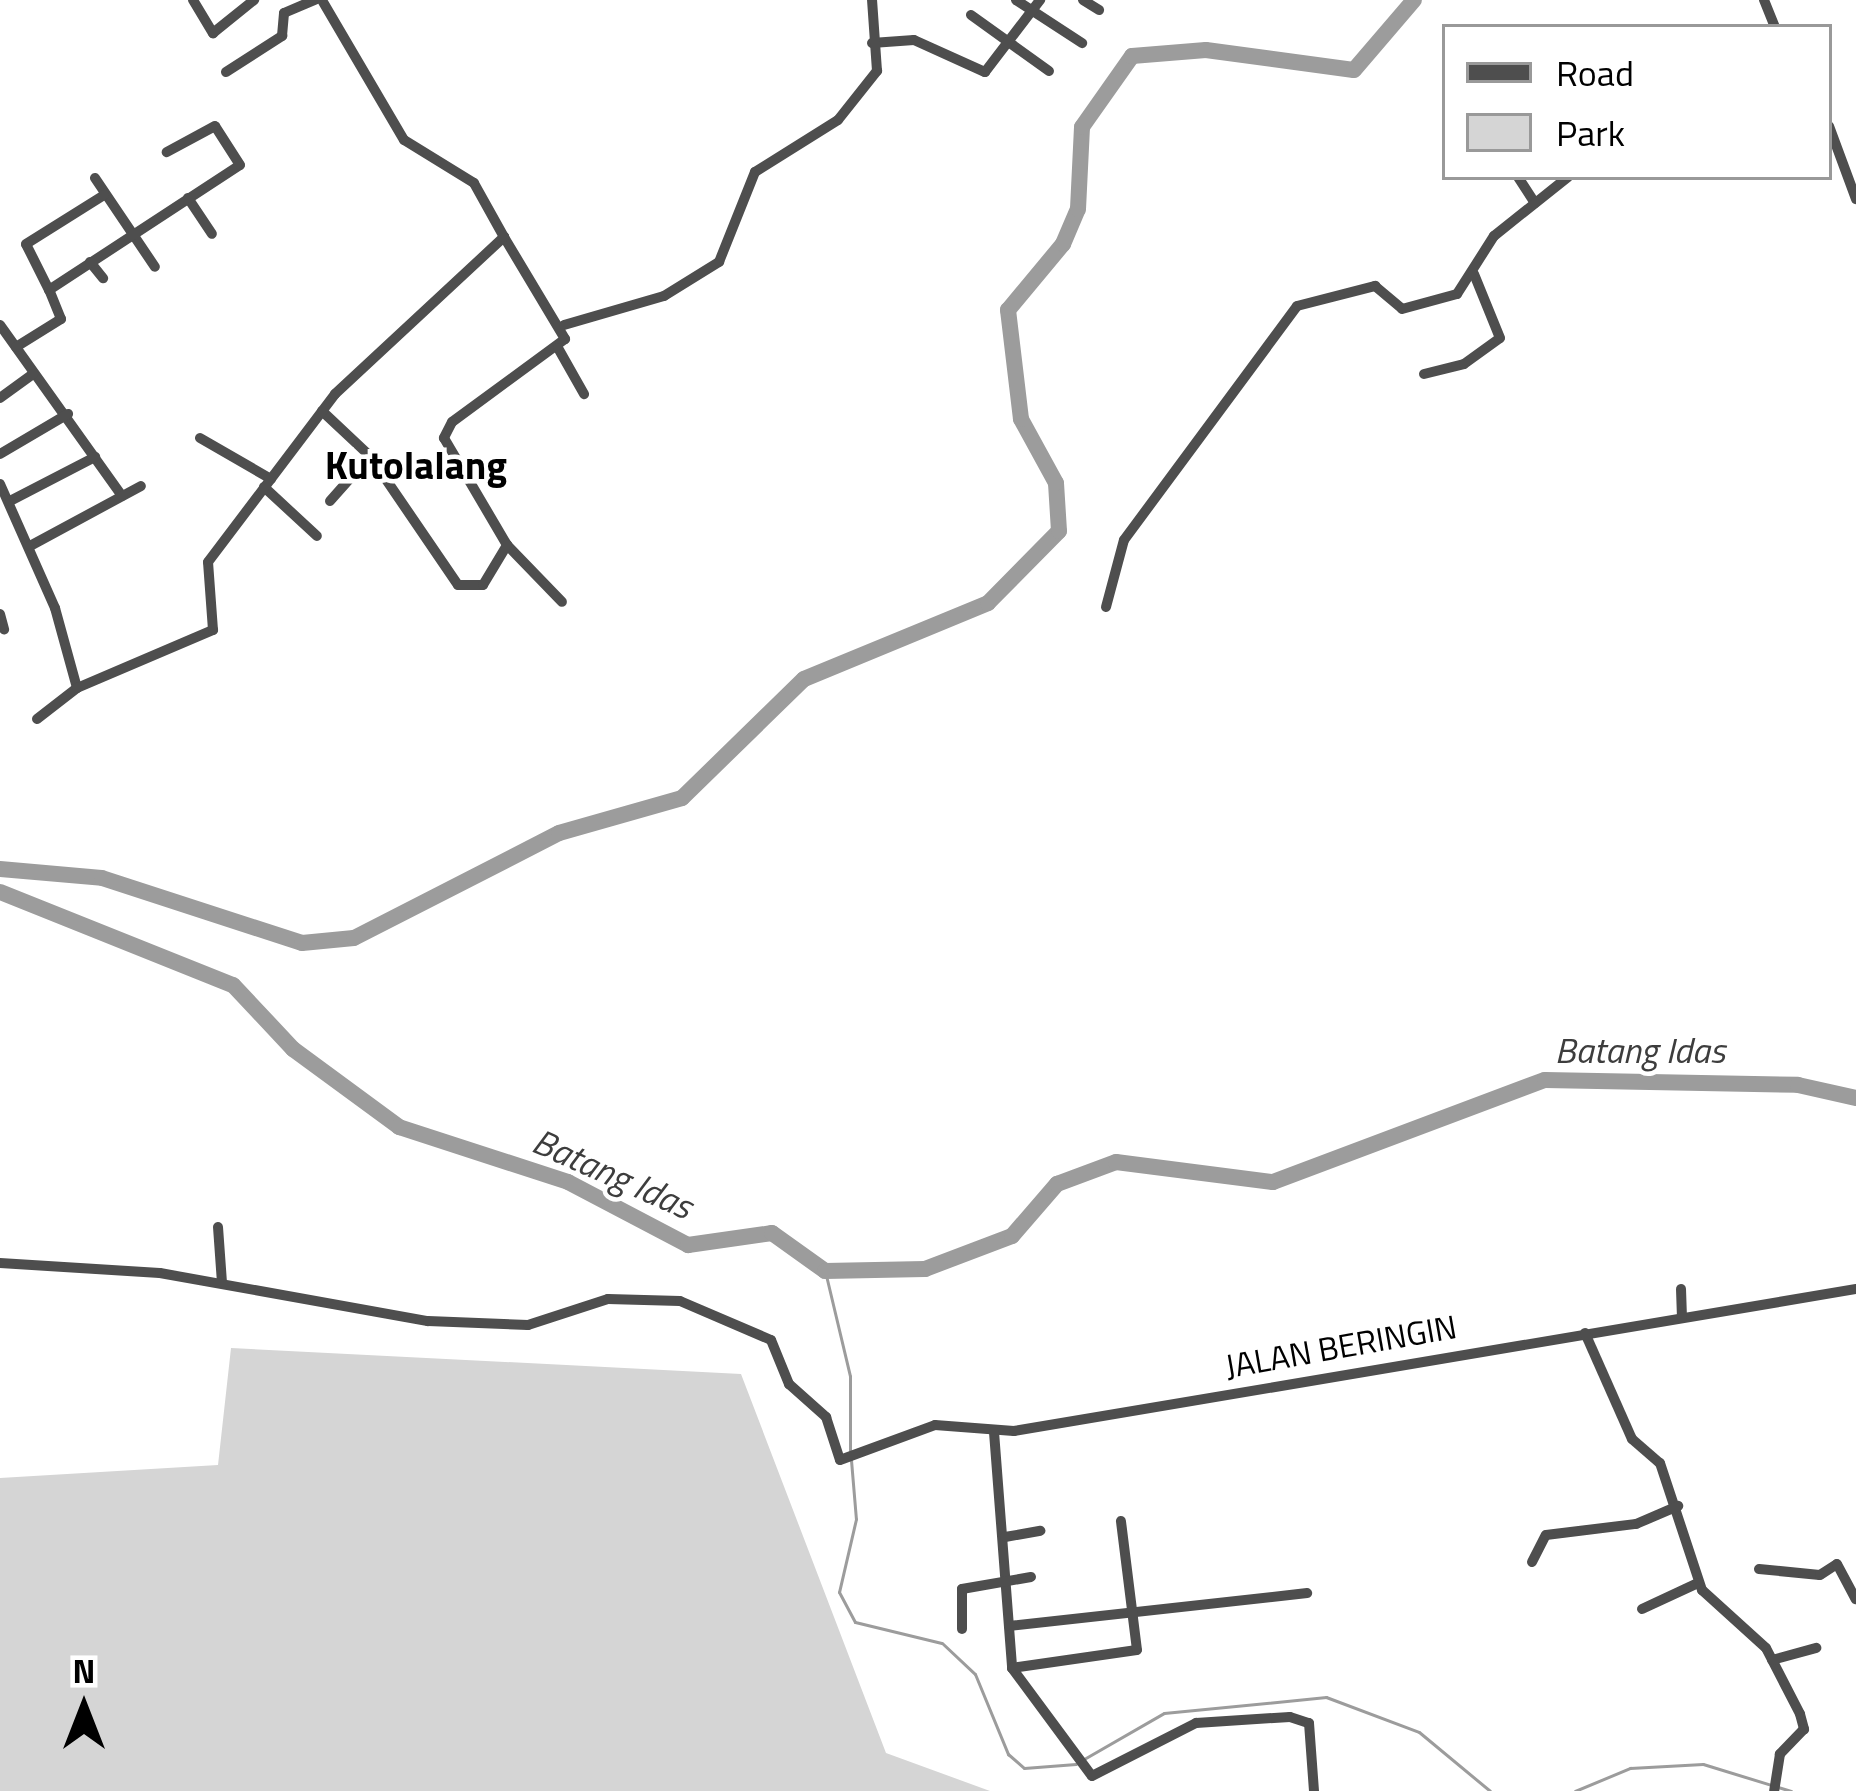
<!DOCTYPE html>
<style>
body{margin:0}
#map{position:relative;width:1856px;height:1791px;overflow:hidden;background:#fff;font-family:"Titillium Web",sans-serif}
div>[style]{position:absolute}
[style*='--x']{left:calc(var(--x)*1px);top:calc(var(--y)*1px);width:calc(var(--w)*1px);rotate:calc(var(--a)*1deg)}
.green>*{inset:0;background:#d5d5d5}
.stream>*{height:3px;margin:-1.5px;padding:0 1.5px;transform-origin:1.5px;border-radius:1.5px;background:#9c9c9c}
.river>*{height:16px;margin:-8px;padding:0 8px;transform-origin:8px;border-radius:8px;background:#9c9c9c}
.minor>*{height:10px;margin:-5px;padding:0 5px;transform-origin:5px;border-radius:5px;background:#4e4e4e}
span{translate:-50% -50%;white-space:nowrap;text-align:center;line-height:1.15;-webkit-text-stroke:9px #fff;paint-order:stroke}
.street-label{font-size:33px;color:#000}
.water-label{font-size:36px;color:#3d3d3d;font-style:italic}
.quarter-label{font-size:39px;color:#000;font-weight:700}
.legend{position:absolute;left:1442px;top:24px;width:390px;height:156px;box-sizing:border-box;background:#fff;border:3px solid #999;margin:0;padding:15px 21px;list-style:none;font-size:36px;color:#000}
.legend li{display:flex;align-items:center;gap:24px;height:60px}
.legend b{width:60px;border:3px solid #999}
.north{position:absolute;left:24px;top:1647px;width:120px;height:120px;-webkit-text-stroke:9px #fff;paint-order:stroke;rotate:0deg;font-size:33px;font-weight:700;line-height:48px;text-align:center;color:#000}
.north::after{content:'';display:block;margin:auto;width:42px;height:54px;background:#000;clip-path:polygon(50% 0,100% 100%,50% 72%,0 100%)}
</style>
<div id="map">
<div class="green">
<div style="clip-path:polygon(231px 1348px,741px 1374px,886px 1753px,990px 1791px,0 1791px,0 1478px,218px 1465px)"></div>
</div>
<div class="stream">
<div style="--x:825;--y:1271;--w:108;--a:76.6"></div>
<div style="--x:850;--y:1376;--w:74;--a:90"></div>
<div style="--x:851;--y:1460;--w:59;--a:85.2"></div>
<div style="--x:856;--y:1519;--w:75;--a:103.1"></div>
<div style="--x:839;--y:1592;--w:34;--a:62"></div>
<div style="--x:855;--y:1622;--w:89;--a:13.6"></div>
<div style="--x:942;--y:1643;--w:45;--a:43.2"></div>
<div style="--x:975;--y:1674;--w:87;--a:67.6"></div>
<div style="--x:1008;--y:1754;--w:21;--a:41"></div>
<div style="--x:1024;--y:1768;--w:52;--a:-4.4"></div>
<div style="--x:1084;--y:1759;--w:92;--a:-29.9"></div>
<div style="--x:1164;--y:1713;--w:163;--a:-5.6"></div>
<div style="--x:1326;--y:1697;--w:99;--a:20.6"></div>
<div style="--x:1419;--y:1732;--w:92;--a:39.7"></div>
<div style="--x:1575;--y:1791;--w:60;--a:-22.7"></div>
<div style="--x:1630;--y:1768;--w:73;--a:-3.1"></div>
<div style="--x:1703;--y:1764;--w:92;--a:17.1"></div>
</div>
<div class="river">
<div style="--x:0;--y:869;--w:102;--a:5"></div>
<div style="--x:102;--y:878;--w:210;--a:18"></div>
<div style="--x:302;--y:943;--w:52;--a:-5.5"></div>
<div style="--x:354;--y:938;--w:230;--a:-27.1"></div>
<div style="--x:559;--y:833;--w:128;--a:-15.9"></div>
<div style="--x:682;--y:798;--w:170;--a:-44.3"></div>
<div style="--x:804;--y:679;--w:199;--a:-22.4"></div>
<div style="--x:988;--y:603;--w:101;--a:-45.4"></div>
<div style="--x:1059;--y:531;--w:48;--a:-93.6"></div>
<div style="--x:1056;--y:483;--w:73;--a:-118.7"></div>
<div style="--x:1021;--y:419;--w:110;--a:-96.8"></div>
<div style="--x:1008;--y:310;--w:86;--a:-50.2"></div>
<div style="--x:1063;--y:244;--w:38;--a:-67"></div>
<div style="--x:1078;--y:209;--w:82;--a:-87.2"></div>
<div style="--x:1082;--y:127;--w:87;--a:-54.8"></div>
<div style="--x:1132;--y:56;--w:74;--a:-4.6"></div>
<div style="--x:1206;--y:50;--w:149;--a:7.7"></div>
<div style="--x:1354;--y:70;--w:92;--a:-49.4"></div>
<div style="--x:0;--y:892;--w:251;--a:21.8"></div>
<div style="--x:233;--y:985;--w:88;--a:46.8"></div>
<div style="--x:293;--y:1049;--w:132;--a:36.3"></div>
<div style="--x:399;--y:1127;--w:178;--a:18"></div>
<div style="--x:568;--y:1182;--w:136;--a:27.7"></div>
<div style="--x:688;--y:1245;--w:85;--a:-8.1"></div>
<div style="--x:772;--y:1233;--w:65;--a:35.6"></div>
<div style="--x:825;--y:1271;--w:100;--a:-1.1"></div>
<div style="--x:925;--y:1269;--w:93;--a:-20.8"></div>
<div style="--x:1012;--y:1236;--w:69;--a:-49.1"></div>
<div style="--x:1057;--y:1184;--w:63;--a:-20.4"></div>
<div style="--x:1116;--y:1162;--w:158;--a:7.3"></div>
<div style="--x:1273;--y:1182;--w:290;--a:-20.6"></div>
<div style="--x:1545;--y:1080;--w:253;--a:1.1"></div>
<div style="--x:1798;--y:1085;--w:59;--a:12.6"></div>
</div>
<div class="minor">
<div style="--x:193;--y:0;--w:39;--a:59"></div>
<div style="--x:213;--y:33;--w:53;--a:-38.8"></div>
<div style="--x:1016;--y:0;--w:79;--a:33.1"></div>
<div style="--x:1083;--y:0;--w:19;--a:32"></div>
<div style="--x:1764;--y:0;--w:29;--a:68"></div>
<div style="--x:971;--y:15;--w:96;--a:35.7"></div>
<div style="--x:872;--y:43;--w:42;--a:-4.1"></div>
<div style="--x:914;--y:40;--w:78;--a:24.3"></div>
<div style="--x:985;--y:72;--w:91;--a:-52.6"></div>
<div style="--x:226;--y:72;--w:67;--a:-32.7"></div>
<div style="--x:282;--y:36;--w:23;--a:-85"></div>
<div style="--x:284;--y:13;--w:34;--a:-23"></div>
<div style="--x:1829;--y:126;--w:78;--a:69.7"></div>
<div style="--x:1518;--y:177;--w:31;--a:57"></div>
<div style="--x:95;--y:178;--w:107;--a:56"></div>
<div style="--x:188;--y:198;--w:43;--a:56.3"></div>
<div style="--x:504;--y:237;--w:119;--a:59.1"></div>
<div style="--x:565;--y:339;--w:140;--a:143.7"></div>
<div style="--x:452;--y:422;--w:18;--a:117"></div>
<div style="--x:444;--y:438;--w:124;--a:59.5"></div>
<div style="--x:507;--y:545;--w:79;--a:46"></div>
<div style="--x:90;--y:262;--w:21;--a:51"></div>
<div style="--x:49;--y:290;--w:51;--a:-116.6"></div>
<div style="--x:26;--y:244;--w:92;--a:-32.1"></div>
<div style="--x:0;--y:325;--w:210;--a:54.5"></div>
<div style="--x:564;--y:325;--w:104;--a:-16.2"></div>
<div style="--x:664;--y:296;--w:65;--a:-31.7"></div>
<div style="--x:719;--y:262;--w:97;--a:-68.2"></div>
<div style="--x:755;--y:172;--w:98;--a:-32.1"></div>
<div style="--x:838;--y:120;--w:63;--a:-51.5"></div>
<div style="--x:877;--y:71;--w:71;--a:-94"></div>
<div style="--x:16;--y:347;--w:53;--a:-31.9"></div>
<div style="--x:61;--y:319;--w:31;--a:-112"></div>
<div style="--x:49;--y:290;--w:228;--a:-33.2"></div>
<div style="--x:240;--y:165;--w:46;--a:-122.7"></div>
<div style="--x:215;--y:126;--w:55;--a:151.6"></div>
<div style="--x:558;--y:348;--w:53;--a:60.5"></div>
<div style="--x:1424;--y:374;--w:41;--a:-14"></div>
<div style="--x:1464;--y:364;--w:44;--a:-35.8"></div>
<div style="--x:1500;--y:338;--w:69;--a:-112.1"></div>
<div style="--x:0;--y:398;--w:41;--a:-36"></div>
<div style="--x:322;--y:411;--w:66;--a:43.2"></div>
<div style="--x:370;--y:456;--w:156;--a:55.7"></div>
<div style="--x:458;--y:585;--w:25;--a:0"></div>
<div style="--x:483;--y:585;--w:47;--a:-59"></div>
<div style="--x:200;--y:438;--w:82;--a:30"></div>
<div style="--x:0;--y:454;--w:79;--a:-30.5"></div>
<div style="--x:0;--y:484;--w:136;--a:66.1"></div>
<div style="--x:55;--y:608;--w:83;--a:74.6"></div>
<div style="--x:264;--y:487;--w:72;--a:42.8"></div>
<div style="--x:10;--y:501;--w:96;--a:-27.4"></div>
<div style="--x:330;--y:501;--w:60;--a:-48.4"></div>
<div style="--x:30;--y:546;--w:126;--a:-28.4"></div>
<div style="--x:1106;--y:607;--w:69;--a:-75"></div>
<div style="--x:1124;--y:540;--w:291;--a:-53.5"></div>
<div style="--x:1297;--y:306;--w:81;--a:-14.4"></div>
<div style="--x:1375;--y:286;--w:35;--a:40"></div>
<div style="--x:1402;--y:309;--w:57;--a:-15.3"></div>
<div style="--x:1457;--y:294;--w:69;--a:-57.5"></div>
<div style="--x:1494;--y:236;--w:95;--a:-38.6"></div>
<div style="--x:0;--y:614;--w:16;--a:75"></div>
<div style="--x:37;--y:719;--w:51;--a:-37.8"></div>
<div style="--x:77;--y:688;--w:148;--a:-23.1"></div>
<div style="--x:213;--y:630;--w:68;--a:-94.2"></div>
<div style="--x:208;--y:562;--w:211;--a:-52.9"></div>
<div style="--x:335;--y:394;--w:231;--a:-42.9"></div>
<div style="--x:504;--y:237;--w:62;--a:-119.1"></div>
<div style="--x:474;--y:183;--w:82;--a:-148.4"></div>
<div style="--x:404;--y:140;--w:162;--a:-120.4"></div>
<div style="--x:218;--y:1227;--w:56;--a:85.9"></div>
<div style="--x:0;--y:1263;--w:160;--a:3.6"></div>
<div style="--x:160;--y:1273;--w:272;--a:10.2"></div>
<div style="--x:428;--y:1321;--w:100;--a:2.3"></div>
<div style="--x:528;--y:1325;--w:84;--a:-18"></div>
<div style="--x:608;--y:1299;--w:72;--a:1.6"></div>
<div style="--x:680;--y:1301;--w:99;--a:23.2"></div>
<div style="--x:771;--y:1340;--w:48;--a:67.8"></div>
<div style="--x:789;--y:1384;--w:50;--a:41.7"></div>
<div style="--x:826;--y:1417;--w:45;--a:72"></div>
<div style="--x:840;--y:1460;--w:101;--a:-20.2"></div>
<div style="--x:935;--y:1425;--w:79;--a:4.3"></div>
<div style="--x:1014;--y:1431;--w:854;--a:-9.57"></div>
<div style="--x:1681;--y:1289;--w:29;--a:88"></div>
<div style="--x:1585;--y:1333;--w:116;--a:66.1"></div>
<div style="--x:1632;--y:1439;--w:37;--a:41"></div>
<div style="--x:1660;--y:1463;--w:134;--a:71.7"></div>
<div style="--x:1702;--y:1590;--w:86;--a:42.2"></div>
<div style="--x:1766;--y:1648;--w:74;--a:62.7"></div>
<div style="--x:1800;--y:1714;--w:16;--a:75"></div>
<div style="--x:1804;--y:1729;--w:35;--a:134"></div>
<div style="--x:1780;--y:1754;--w:37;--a:99"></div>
<div style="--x:994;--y:1432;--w:237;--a:85.6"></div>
<div style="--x:1012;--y:1668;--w:134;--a:53.5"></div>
<div style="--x:1092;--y:1776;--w:117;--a:-27"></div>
<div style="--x:1196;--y:1723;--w:94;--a:-3.7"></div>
<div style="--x:1290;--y:1717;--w:20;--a:18"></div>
<div style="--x:1309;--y:1723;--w:68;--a:85.8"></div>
<div style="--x:1005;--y:1537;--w:36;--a:-10"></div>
<div style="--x:1532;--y:1562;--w:30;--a:-63"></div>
<div style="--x:1546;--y:1535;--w:91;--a:-7"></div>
<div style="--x:1636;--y:1524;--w:46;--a:-23.2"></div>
<div style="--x:1759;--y:1569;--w:61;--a:5.6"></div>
<div style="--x:1820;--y:1575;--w:20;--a:-33"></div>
<div style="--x:1837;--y:1564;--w:40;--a:62"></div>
<div style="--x:1642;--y:1609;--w:62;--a:-24.9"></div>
<div style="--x:1009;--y:1626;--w:300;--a:-6.3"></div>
<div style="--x:962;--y:1629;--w:40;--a:-90"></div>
<div style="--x:962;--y:1589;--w:70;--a:-9.9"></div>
<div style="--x:1772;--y:1660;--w:46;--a:-15.3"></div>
<div style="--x:1012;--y:1668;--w:126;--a:-8.2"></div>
<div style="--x:1137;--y:1650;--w:130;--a:-97.1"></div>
</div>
<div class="street-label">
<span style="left:1341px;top:1347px;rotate:-10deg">JALAN BERINGIN</span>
</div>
<div class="water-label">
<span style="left:1640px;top:1050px">Batang Idas</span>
<span style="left:613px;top:1173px;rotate:24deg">Batang Idas</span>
</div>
<div class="quarter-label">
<span style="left:416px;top:465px">Kutolalang</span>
</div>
<ul class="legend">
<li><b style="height:15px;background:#4e4e4e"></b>Road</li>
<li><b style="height:33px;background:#d5d5d5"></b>Park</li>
</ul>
<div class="north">N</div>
</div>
